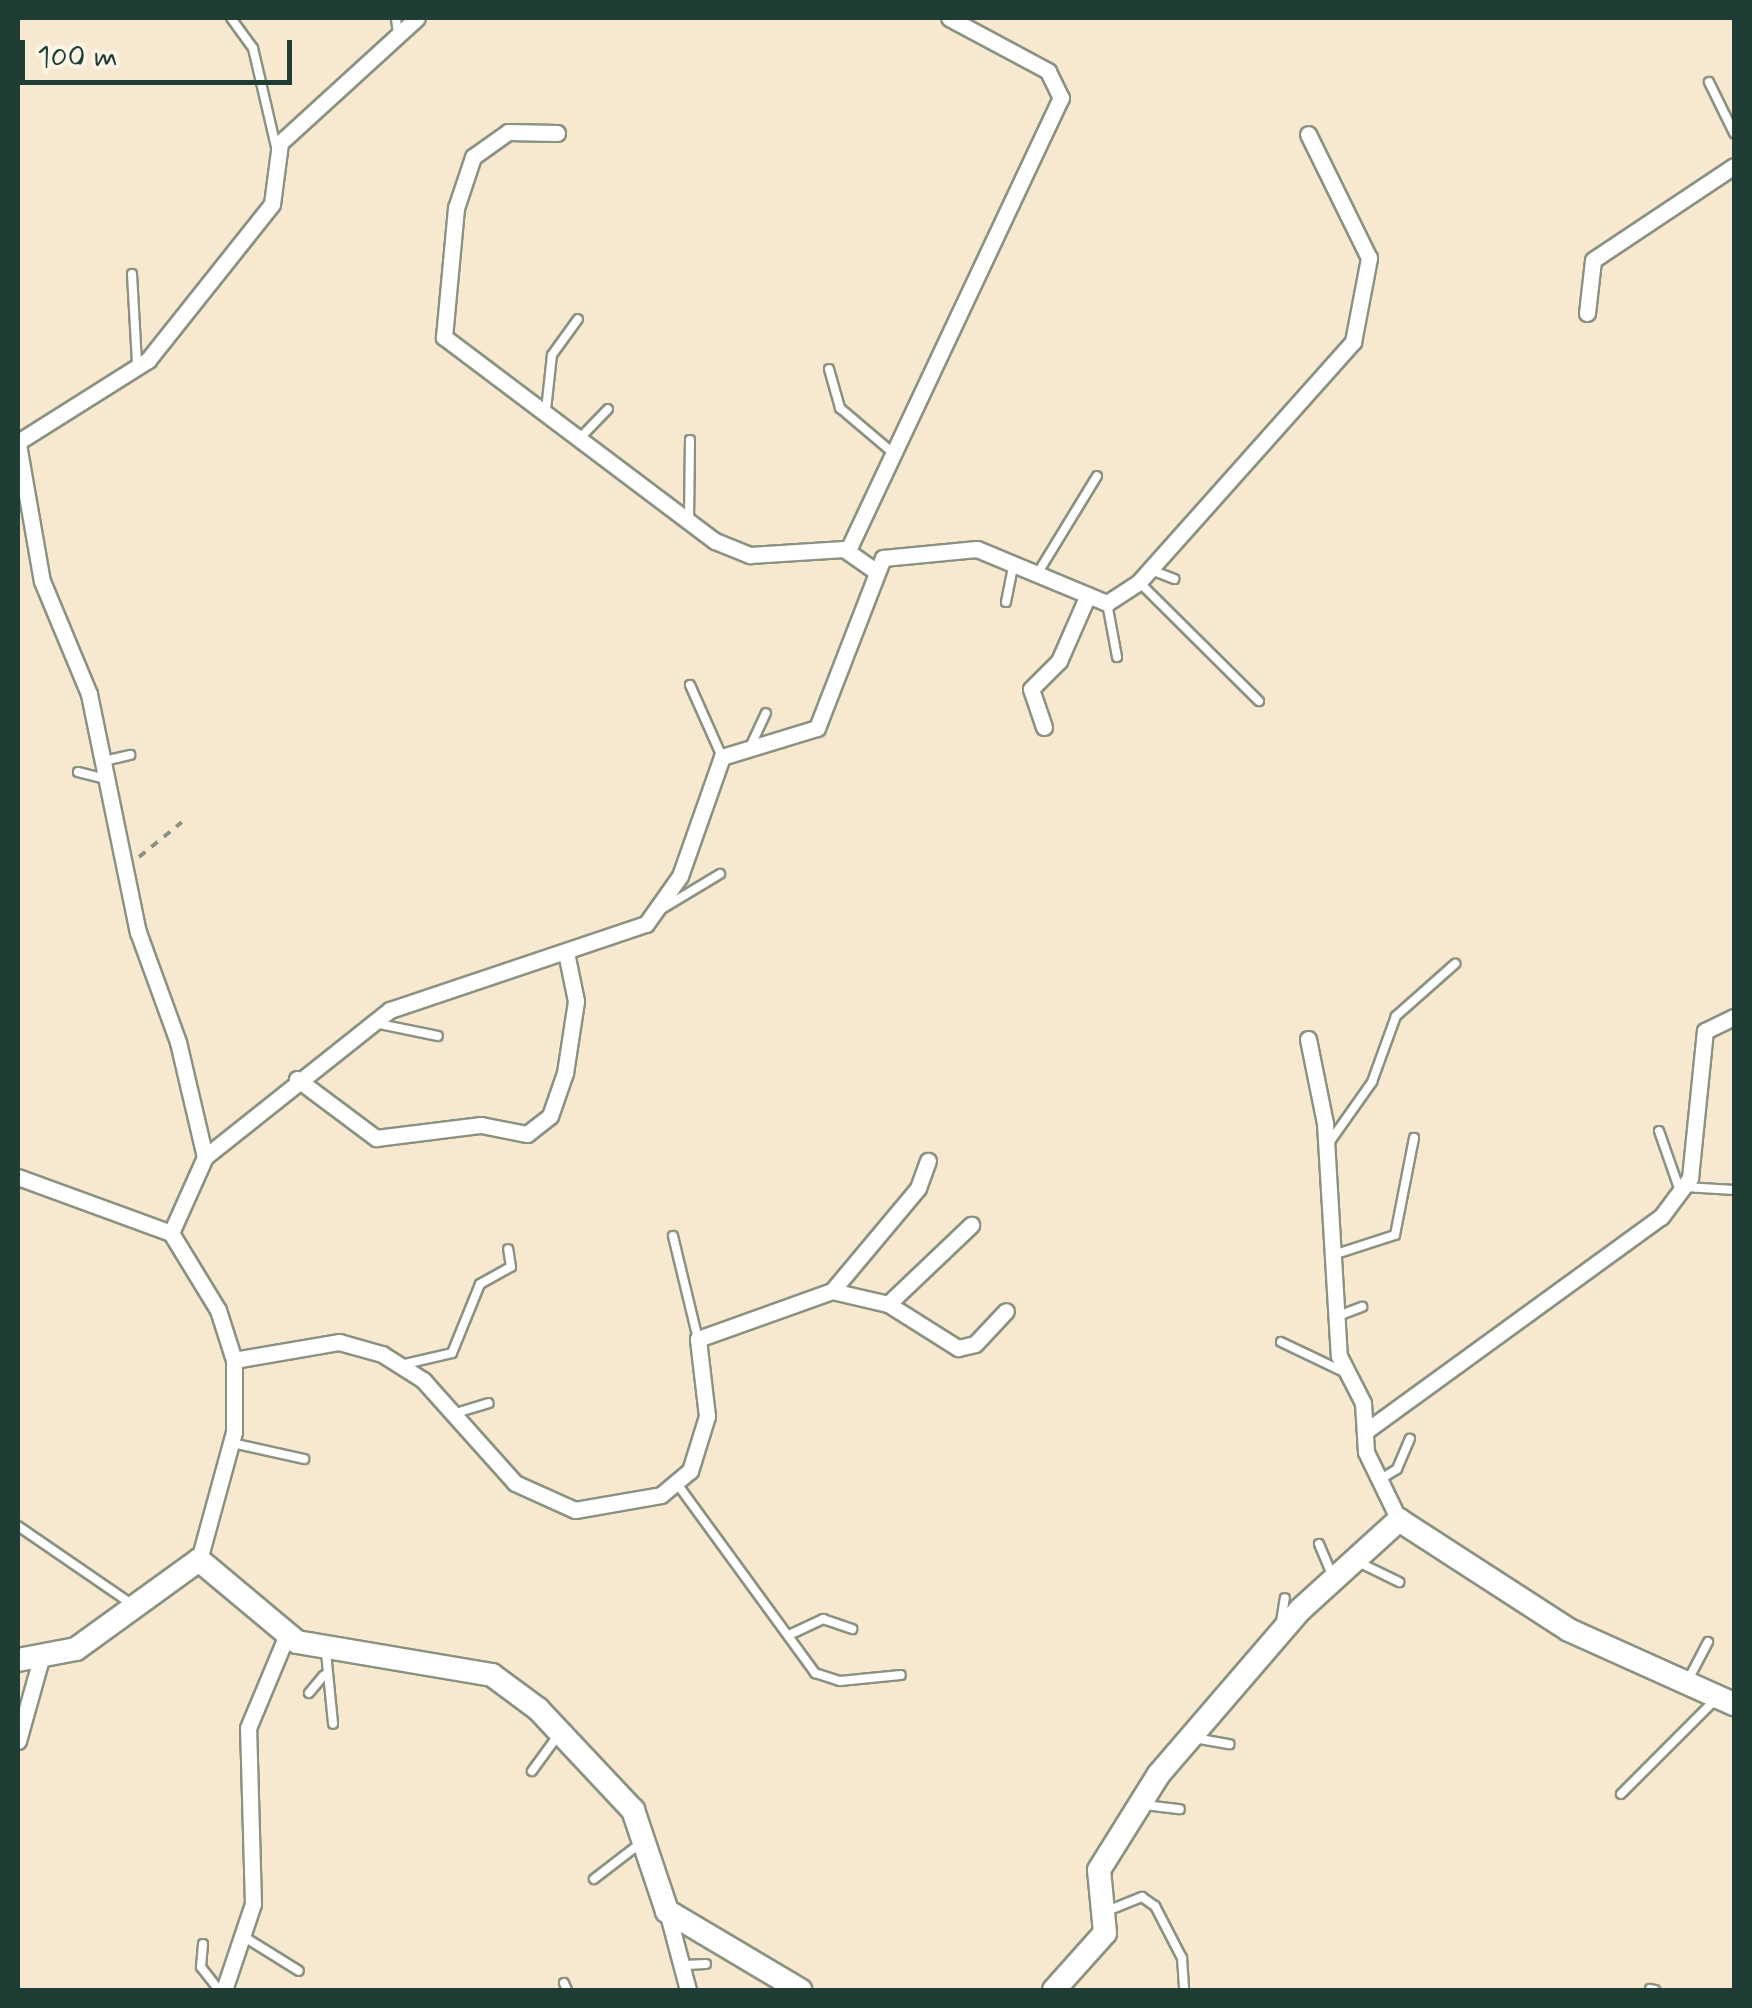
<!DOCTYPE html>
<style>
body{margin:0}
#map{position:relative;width:1752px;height:2008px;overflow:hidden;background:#f7e8d0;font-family:Mynerve,sans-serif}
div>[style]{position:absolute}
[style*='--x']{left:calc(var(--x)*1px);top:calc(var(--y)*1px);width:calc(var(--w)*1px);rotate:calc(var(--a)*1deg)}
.path>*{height:4px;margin-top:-2px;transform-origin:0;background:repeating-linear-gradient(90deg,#8b9282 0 8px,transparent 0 16px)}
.roads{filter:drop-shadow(2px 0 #8b9282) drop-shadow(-2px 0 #8b9282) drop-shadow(0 2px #8b9282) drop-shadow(0 -2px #8b9282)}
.lane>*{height:8px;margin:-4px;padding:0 4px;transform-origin:4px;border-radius:4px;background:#fff}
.street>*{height:15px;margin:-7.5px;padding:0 7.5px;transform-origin:7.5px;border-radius:7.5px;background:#fff}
.secondary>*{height:22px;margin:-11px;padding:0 11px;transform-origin:11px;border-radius:11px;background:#fff}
span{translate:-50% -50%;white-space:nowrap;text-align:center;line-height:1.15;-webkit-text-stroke:9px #fcf5e5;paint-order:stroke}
.frame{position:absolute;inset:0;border:20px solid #1f3d34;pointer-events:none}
.scale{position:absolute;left:20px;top:40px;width:272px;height:45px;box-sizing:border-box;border:5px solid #1f3d34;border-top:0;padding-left:12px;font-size:30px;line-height:35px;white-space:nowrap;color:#1f3d34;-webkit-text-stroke:8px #fcf5e5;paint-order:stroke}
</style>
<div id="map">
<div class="path">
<div style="--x:139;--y:857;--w:55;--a:-39.1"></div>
</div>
<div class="roads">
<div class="lane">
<div style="--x:231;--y:18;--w:37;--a:54"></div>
<div style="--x:253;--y:48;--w:102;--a:76.9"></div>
<div style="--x:396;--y:18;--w:17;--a:83"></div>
<div style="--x:1709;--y:82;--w:57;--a:63.9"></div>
<div style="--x:132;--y:274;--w:90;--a:86.8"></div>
<div style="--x:829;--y:369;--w:41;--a:74.2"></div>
<div style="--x:840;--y:408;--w:70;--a:40.3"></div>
<div style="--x:546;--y:410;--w:55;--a:-83.8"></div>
<div style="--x:552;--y:355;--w:44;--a:-54.2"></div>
<div style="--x:580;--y:438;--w:40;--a:-46"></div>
<div style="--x:689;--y:521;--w:81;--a:-89.3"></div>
<div style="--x:1151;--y:570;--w:25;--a:21"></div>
<div style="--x:1039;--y:571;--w:111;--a:-58.6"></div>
<div style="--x:1139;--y:582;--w:169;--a:44.8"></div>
<div style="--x:1006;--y:602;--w:41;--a:-78.7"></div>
<div style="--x:1107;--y:603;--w:55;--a:79.5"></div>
<div style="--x:690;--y:685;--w:79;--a:66"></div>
<div style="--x:751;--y:745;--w:35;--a:-65"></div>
<div style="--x:104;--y:761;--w:27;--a:-13"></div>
<div style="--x:78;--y:772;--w:30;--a:14"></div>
<div style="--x:660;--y:910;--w:70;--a:-31"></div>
<div style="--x:374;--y:1023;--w:65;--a:11.5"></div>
<div style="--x:1659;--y:1131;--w:60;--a:70.7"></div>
<div style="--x:1329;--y:1143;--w:75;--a:-54.8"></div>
<div style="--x:1372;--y:1082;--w:70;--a:-70"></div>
<div style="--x:1396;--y:1016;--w:79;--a:-41.4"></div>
<div style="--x:1685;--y:1187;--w:49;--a:3.5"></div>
<div style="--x:673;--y:1236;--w:106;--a:76.4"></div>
<div style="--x:1333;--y:1255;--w:65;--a:-17.9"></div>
<div style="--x:1395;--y:1235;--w:99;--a:-78.9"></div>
<div style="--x:1338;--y:1316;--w:26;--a:-21"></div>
<div style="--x:1281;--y:1342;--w:70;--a:25.5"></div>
<div style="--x:405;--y:1364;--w:48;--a:-13.2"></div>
<div style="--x:452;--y:1353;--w:74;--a:-67.9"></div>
<div style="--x:480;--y:1284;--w:35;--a:-29"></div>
<div style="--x:511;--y:1267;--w:18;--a:-99"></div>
<div style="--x:456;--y:1413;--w:34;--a:-17"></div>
<div style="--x:232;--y:1443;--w:74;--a:12.5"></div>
<div style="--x:1379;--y:1480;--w:21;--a:-31"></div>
<div style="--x:1397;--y:1469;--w:33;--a:-67"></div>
<div style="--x:678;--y:1485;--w:233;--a:53.9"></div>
<div style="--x:815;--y:1673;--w:26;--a:18"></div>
<div style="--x:840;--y:1681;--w:61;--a:-5.6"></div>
<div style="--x:18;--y:1526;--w:140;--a:34.5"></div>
<div style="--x:1319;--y:1544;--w:36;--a:67"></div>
<div style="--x:1358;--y:1562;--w:46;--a:26"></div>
<div style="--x:1281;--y:1622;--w:24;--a:-81"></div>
<div style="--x:789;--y:1635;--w:38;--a:-25"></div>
<div style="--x:823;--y:1619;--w:31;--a:19"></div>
<div style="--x:326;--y:1652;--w:72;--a:84.4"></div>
<div style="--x:1688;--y:1680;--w:43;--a:-62.2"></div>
<div style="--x:309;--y:1693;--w:23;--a:-50"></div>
<div style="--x:1194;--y:1738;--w:36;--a:10"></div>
<div style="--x:532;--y:1771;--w:46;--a:-53.9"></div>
<div style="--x:1621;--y:1794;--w:132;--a:-45"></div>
<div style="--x:1145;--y:1805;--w:35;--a:7"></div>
<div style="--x:594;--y:1879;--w:61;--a:-37.6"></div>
<div style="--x:1107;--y:1911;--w:38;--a:-22"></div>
<div style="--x:1142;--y:1897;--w:16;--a:35"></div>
<div style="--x:1155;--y:1906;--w:59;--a:62.6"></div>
<div style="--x:1182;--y:1958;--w:32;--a:86"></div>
<div style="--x:246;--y:1938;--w:62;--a:31.9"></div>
<div style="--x:203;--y:1944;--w:23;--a:95"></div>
<div style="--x:201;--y:1967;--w:29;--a:52"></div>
<div style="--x:685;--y:1965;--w:21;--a:-3"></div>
<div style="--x:564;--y:1983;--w:8;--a:67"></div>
<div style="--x:1650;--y:1989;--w:5;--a:11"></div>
</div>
<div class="street">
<div style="--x:557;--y:133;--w:49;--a:-178.8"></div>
<div style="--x:508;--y:132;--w:43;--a:144.5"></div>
<div style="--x:473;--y:157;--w:54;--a:108.4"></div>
<div style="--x:456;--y:208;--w:130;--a:95.3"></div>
<div style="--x:444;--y:337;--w:339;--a:37"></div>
<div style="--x:715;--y:541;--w:38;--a:22"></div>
<div style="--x:750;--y:555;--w:94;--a:-3.7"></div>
<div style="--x:844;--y:549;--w:35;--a:35"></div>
<div style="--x:1587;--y:313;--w:53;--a:-83.5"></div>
<div style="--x:1593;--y:260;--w:169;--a:-33.7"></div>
<div style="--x:18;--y:442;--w:154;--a:-32.2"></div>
<div style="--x:148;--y:360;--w:199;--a:-51.5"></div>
<div style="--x:272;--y:204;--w:62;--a:-82.5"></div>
<div style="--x:280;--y:143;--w:185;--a:-42.4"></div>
<div style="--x:18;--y:444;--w:139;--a:80.1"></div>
<div style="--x:42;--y:581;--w:122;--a:67.4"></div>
<div style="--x:89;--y:694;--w:243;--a:78.4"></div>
<div style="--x:138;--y:932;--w:117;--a:70"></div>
<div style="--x:178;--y:1042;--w:118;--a:76.8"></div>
<div style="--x:848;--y:550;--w:500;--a:-64.8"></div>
<div style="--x:1061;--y:98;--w:30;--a:-116"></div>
<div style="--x:1048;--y:71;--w:112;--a:-151.8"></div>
<div style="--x:1044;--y:727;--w:40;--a:-108.9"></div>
<div style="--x:1031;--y:689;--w:40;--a:-45"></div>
<div style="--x:1059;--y:661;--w:72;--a:-66.3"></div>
<div style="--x:1308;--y:1039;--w:86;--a:78.6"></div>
<div style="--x:1325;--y:1123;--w:233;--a:86.6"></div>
<div style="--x:1339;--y:1356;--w:53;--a:62.9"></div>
<div style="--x:1363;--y:1403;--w:49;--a:86.5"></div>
<div style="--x:1366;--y:1452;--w:76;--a:64.1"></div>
<div style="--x:297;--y:1079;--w:99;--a:36.8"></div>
<div style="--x:376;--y:1138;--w:106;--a:-7.1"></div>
<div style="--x:481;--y:1125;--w:47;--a:11.1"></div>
<div style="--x:527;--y:1134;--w:29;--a:-38"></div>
<div style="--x:550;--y:1116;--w:46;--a:-70.8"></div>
<div style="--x:565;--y:1073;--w:73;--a:-81.3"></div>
<div style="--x:576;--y:1001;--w:45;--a:-101.6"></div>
<div style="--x:18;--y:1177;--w:163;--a:20.1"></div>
<div style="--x:171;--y:1233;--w:90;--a:58.6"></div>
<div style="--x:218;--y:1310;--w:52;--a:72.3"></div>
<div style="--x:234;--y:1360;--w:72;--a:90"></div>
<div style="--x:234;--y:1432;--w:133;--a:105.3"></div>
<div style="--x:171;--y:1233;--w:83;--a:-65.9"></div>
<div style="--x:205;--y:1157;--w:236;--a:-38.5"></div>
<div style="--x:390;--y:1010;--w:270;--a:-18.6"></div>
<div style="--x:646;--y:924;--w:59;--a:-54.7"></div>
<div style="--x:680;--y:876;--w:126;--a:-70.6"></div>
<div style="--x:722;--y:757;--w:99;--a:-17"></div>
<div style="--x:817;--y:728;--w:182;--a:-68.8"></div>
<div style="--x:883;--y:558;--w:94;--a:-5.5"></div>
<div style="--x:977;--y:549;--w:141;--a:22.6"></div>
<div style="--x:1107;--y:603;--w:38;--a:-33"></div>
<div style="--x:1139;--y:582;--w:322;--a:-48.3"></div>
<div style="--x:1353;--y:342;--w:86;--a:-79.2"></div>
<div style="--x:1369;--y:258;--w:138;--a:-116.2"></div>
<div style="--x:832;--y:1291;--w:134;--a:-50.1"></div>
<div style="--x:918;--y:1188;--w:29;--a:-70"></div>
<div style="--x:888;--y:1304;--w:115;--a:-43.6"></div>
<div style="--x:234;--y:1360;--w:107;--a:-9.7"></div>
<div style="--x:339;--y:1342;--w:45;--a:15.6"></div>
<div style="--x:382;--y:1354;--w:49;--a:32.4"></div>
<div style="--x:423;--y:1380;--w:138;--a:48.2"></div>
<div style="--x:515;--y:1483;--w:66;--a:24.2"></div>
<div style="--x:575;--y:1510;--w:87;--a:-9.9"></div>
<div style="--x:661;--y:1495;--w:38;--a:-40"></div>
<div style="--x:690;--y:1471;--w:58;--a:-72.8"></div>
<div style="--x:707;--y:1416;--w:78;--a:-96.7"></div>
<div style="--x:698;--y:1339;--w:142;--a:-19.7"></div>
<div style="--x:832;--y:1291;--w:57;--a:13.1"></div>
<div style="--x:888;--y:1304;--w:83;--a:32.2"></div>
<div style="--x:958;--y:1348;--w:17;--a:-13"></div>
<div style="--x:975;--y:1344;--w:45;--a:-46.8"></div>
<div style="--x:1366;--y:1431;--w:364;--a:-36"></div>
<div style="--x:1661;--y:1217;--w:49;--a:-53.4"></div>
<div style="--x:1690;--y:1178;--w:148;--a:-84.2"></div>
<div style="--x:1705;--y:1031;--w:32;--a:-26"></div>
<div style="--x:18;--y:1741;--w:82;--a:-74.4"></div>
<div style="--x:667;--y:1911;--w:82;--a:75.1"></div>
<div style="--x:224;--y:1990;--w:91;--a:-71.4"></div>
<div style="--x:253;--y:1904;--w:176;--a:-91.6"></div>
<div style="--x:248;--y:1728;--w:99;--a:-67.3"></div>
</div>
<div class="secondary">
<div style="--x:18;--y:1660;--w:59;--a:-10.7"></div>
<div style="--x:76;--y:1649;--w:152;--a:-35.9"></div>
<div style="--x:199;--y:1560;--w:128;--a:39.9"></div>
<div style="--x:297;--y:1642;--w:198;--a:9.6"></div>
<div style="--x:492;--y:1675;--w:57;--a:36.5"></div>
<div style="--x:538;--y:1709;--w:139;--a:46.8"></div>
<div style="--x:633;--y:1810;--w:107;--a:71.4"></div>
<div style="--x:667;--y:1911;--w:155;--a:30.7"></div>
<div style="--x:1054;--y:1990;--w:76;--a:-48.2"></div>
<div style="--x:1105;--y:1933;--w:63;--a:-95.4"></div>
<div style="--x:1099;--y:1870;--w:113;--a:-58"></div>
<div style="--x:1159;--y:1774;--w:216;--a:-49.3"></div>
<div style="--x:1300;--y:1610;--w:134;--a:-42.3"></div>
<div style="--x:1399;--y:1520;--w:202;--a:32.9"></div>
<div style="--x:1569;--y:1630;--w:181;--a:24.2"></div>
</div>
</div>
<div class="frame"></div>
<div class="scale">100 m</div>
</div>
